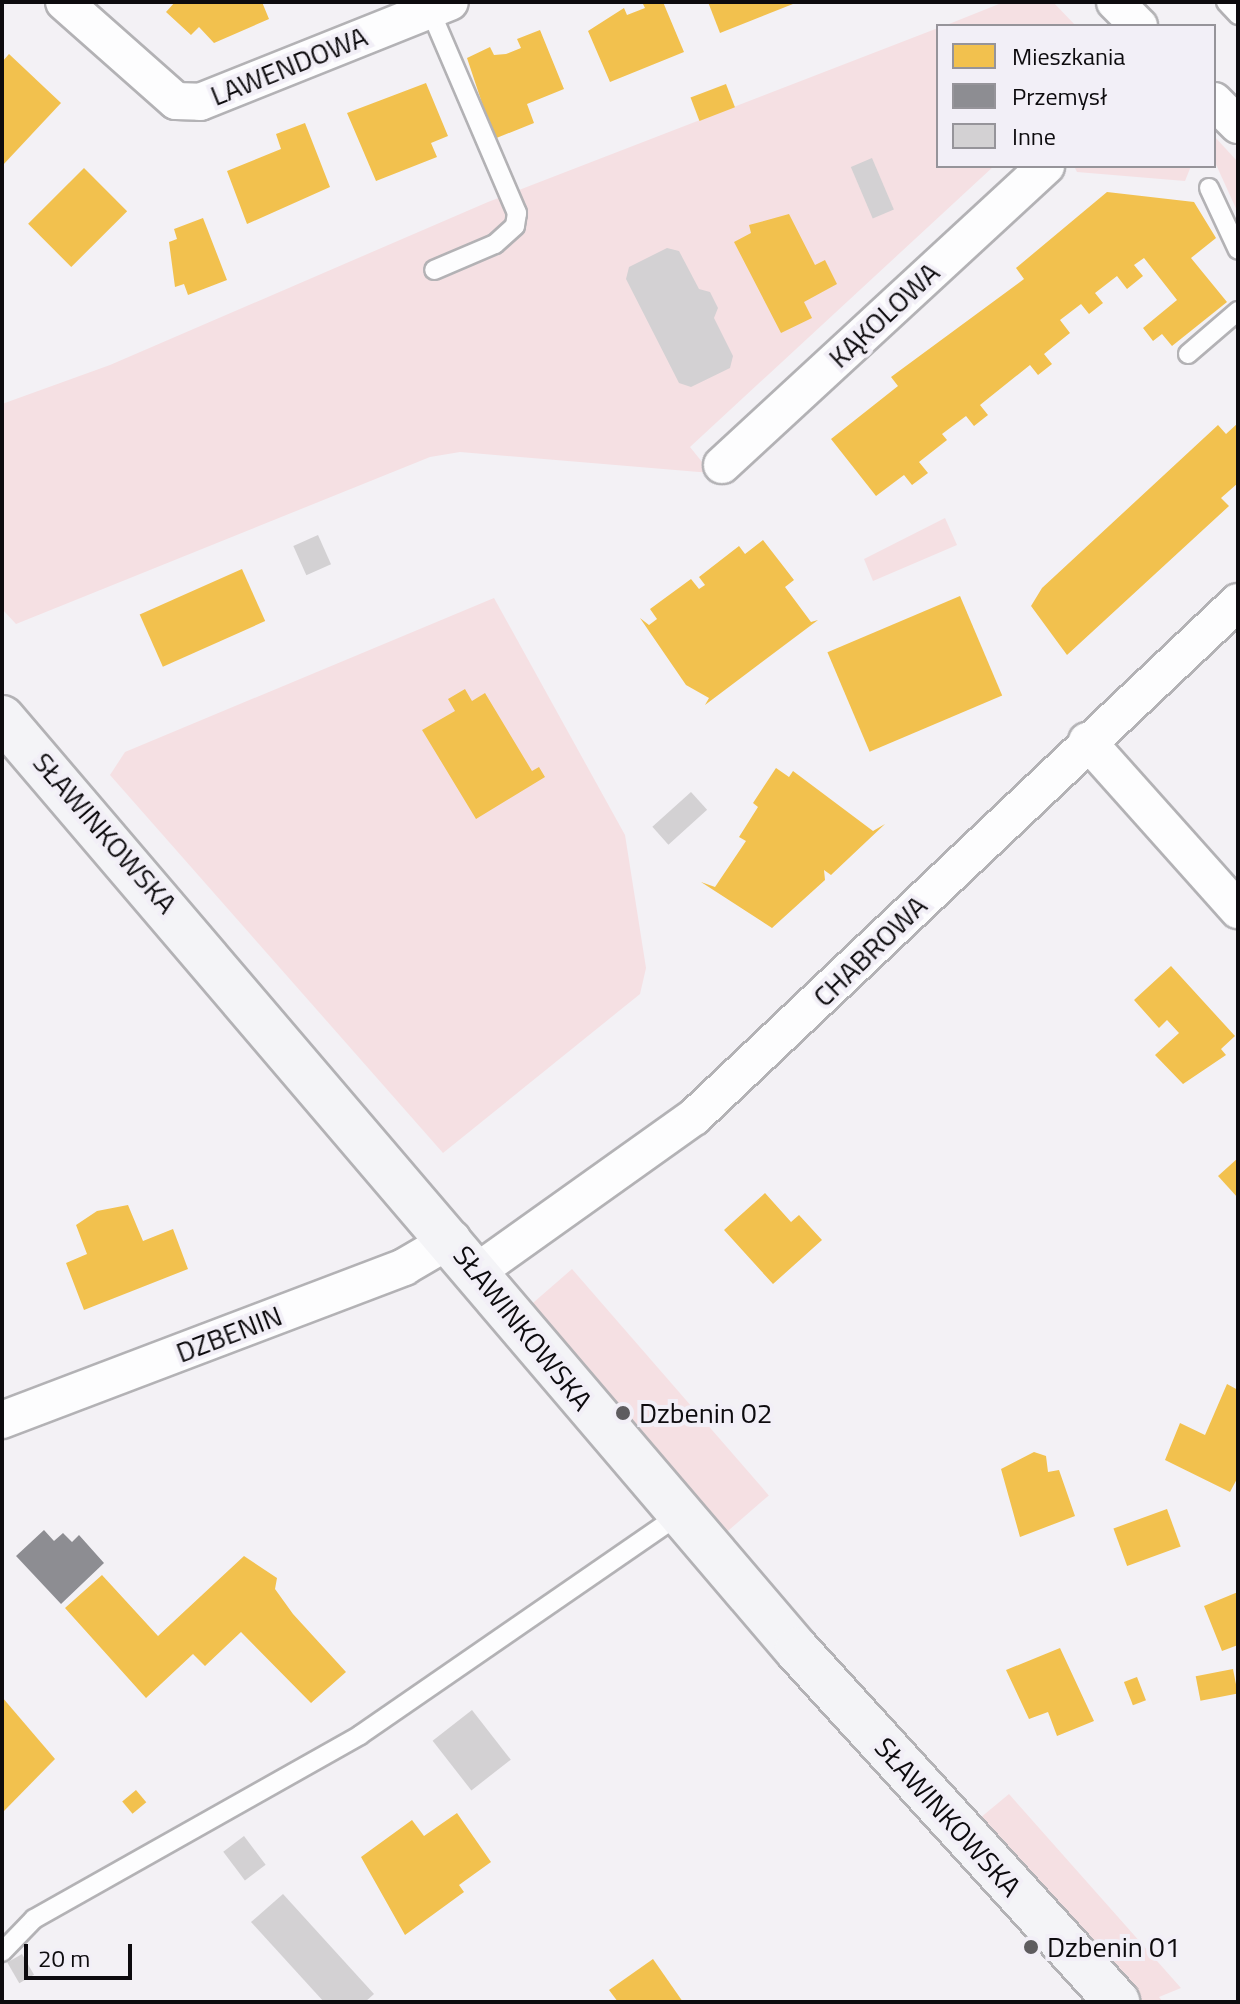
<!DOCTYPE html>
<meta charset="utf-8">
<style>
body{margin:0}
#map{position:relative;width:1240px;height:2004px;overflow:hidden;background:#f3f1f5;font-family:"Titillium Web",sans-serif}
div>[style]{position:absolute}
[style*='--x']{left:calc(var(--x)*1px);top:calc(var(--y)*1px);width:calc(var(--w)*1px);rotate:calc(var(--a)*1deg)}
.green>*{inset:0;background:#f5e0e3;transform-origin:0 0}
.homes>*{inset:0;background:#f2c14e;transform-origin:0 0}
.industry>*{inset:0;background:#8d8d92}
.building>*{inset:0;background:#d3d1d3;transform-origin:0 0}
.roads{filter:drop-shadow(2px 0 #b3b2b5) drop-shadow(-2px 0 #b3b2b5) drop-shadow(0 2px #b3b2b5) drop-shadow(0 -2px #b3b2b5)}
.lane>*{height:18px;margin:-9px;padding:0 9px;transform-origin:9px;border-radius:9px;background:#fdfdfe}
.street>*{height:36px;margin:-18px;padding:0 18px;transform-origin:18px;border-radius:18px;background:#fdfdfe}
.secondary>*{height:44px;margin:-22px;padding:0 22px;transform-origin:22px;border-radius:22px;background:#f4f4f7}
.dots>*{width:22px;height:22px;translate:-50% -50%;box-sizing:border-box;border:4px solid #f2eff7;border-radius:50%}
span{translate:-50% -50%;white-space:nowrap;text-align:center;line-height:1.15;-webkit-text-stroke:8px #f2eff7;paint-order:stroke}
.street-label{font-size:28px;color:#0d0b0e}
.poi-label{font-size:28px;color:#0d0b0e}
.left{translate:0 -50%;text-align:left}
.frame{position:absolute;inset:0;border:4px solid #0d0b0e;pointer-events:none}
.legend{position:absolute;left:936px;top:24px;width:280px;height:144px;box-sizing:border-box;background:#f2eff7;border:2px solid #96949a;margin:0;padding:10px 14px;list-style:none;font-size:24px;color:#0d0b0e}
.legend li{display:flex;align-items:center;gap:16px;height:40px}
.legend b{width:40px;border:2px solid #96949a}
.scale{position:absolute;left:24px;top:1944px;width:108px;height:36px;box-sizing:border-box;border:4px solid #0d0b0e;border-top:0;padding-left:10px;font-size:24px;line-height:28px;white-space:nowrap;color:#0d0b0e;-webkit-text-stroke:6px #f2eff7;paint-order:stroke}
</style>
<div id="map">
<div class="green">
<div style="clip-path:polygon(1004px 2px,1053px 2px,1076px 26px,944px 26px)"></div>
<div style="clip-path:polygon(938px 28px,938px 166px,994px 166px,690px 447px,711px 473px,460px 452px,430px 457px,16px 624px,2px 609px,2px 404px,110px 365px,488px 202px)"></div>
<div style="clip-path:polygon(1214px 136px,1238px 162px,1238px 213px,1214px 160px)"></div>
<div style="clip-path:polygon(1074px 166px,1191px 166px,1185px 181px,1077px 172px)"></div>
<div style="clip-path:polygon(945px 518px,957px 545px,873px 581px,864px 559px)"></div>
<div style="clip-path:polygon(494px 598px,625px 835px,646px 968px,640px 994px,443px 1153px,110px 775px,125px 752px)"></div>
<div style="left:572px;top:1269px;width:300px;height:67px;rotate:49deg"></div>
<div style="clip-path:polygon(1009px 1794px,1181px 1988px,1159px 1997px,1163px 2002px,1141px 2002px,974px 1823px)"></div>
</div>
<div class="homes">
<div style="clip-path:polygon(175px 2px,262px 2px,269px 19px,214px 43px,199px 27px,191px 35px,166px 12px)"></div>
<div style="clip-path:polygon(642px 2px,663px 2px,684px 52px,610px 82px,588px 31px,624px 8px,627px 15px,645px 8px)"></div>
<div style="clip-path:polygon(708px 2px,798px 2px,720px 33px)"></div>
<div style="clip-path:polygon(540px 30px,564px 89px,527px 104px,534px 123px,494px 139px,467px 58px,490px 47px,494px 55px,506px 54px,521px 48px,517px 39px)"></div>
<div style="clip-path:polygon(9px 54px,61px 103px,2px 166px,2px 62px)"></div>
<div style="clip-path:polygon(426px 83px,448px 136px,431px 143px,437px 157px,376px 181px,347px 113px)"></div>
<div style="left:726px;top:84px;width:25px;height:38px;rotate:69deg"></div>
<div style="clip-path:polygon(305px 123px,330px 187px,247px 224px,227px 171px,281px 149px,276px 134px)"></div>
<div style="left:84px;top:168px;width:61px;height:79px;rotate:45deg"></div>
<div style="clip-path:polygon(1107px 192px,1194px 202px,1216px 238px,1191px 258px,1227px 302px,1172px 346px,1162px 334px,1153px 341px,1143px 328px,1177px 300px,1144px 258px,1134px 265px,1143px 276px,1127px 289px,1117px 276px,1095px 293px,1103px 303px,1089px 314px,1081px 304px,1060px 320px,1070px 333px,1044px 354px,1052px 364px,1038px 375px,1030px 365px,980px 405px,988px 415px,974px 426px,966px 416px,942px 434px,947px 440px,919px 462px,928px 473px,912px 485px,904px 475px,876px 496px,831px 439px,898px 386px,891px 377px,1024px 279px,1016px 268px)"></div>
<div style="clip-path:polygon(789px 214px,815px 265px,825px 260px,837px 284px,804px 302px,812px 318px,781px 333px,734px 242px,751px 233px,749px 225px)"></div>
<div style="clip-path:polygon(203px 218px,227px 280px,188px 295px,184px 284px,175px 287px,169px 242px,177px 239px,174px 229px)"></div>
<div style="clip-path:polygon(1238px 423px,1238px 483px,1221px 498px,1229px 506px,1067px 655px,1031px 606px,1042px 588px,1218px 425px,1226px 434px)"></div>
<div style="clip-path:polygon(763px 540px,794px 580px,785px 587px,811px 622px,818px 620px,705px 705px,709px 698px,686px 685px,640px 618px,649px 625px,657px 619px,650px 609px,691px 579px,699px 589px,705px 585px,699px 577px,739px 546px,745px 554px)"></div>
<div style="left:242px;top:569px;width:57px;height:112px;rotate:66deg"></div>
<div style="left:960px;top:596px;width:108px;height:144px;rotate:67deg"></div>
<div style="clip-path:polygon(465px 689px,472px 701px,485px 693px,532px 771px,539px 767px,545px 777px,476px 819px,422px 730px,455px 711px,448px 699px)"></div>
<div style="clip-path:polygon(776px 768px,789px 777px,793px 771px,873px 831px,885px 824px,831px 875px,824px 870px,825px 880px,772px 928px,701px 882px,715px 887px,746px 841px,739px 837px,758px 807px,753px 803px)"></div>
<div style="clip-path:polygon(1171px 966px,1235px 1036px,1221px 1049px,1226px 1055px,1183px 1084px,1155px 1055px,1179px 1033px,1167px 1020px,1159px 1028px,1134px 1000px)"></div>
<div style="clip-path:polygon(1238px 1158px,1238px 1198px,1218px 1176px)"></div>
<div style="clip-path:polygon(765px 1193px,791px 1222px,799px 1215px,822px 1240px,773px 1284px,724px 1230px)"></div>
<div style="clip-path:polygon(128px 1205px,143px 1241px,173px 1229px,188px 1269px,84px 1310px,66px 1263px,87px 1254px,76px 1225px,97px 1211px)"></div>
<div style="clip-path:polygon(1227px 1384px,1238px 1390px,1238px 1477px,1230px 1492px,1165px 1460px,1180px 1423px,1205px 1435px)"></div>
<div style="clip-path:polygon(1034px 1452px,1046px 1456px,1048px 1472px,1059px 1470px,1075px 1516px,1020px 1537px,1001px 1469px)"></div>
<div style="left:1167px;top:1509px;width:40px;height:57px;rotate:70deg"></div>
<div style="clip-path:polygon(244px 1556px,277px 1578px,275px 1589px,293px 1614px,346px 1672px,311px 1703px,241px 1632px,205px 1666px,193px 1654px,146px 1698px,65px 1608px,102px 1575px,158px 1636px)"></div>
<div style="clip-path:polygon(1238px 1592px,1238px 1645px,1222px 1651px,1204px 1606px)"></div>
<div style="clip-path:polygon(1060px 1648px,1094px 1721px,1057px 1736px,1048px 1712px,1029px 1719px,1006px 1670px)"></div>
<div style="left:1233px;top:1669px;width:25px;height:38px;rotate:79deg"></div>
<div style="left:1137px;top:1677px;width:25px;height:14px;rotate:69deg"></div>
<div style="clip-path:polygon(2px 1697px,55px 1759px,4px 1811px,2px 1808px)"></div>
<div style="left:136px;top:1790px;width:16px;height:18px;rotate:50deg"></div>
<div style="clip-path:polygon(457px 1813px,491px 1862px,459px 1885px,464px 1892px,405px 1935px,361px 1857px,412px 1820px,424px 1836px)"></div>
<div style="clip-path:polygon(653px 1959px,683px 2002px,618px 2002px,609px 1990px)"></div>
</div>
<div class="industry">
<div style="clip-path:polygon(44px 1530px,54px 1541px,63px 1533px,72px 1542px,79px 1535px,104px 1563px,61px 1604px,16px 1556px)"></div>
</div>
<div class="building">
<div style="left:872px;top:158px;width:56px;height:23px;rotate:67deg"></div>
<div style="clip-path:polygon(667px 248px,679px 251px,699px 289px,710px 292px,718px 308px,714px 318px,733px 356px,730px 368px,691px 387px,679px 383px,626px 279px,629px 267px)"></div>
<div style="left:318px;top:535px;width:32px;height:27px;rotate:66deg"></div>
<div style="left:691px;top:792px;width:24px;height:52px;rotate:48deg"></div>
<div style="left:472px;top:1710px;width:63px;height:50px;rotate:52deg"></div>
<div style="left:244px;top:1836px;width:36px;height:26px;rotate:53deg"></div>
<div style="clip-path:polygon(283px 1894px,374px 1994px,365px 2002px,324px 2002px,251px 1922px)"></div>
<div style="left:22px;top:1954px;width:24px;height:17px;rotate:60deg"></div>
</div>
<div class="roads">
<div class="lane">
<div style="--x:1226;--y:2;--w:18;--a:47"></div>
<div style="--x:430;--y:10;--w:221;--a:66.8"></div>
<div style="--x:517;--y:213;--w:13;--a:99"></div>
<div style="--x:515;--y:226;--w:27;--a:138"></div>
<div style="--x:495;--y:244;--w:66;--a:156.9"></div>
<div style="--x:1209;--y:188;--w:68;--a:64.9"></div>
<div style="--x:1188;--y:354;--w:66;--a:-40.7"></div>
<div style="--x:2;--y:1952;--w:46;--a:-45.9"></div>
<div style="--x:34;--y:1919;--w:374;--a:-29.4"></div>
<div style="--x:360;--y:1735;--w:389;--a:-34.6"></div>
</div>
<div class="street">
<div style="--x:64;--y:2;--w:149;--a:41.5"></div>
<div style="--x:176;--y:101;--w:24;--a:2"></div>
<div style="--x:200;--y:102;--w:269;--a:-21.8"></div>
<div style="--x:1115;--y:2;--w:34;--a:45"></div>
<div style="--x:1214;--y:101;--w:34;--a:45"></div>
<div style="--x:722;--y:465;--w:441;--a:-42.7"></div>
<div style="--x:1087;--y:741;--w:227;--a:48.2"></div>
<div style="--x:478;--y:1271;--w:265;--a:-35.5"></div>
<div style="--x:694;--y:1117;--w:749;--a:-43.43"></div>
<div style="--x:2;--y:1420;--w:430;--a:-20.8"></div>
<div style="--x:404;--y:1267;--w:56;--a:-30.3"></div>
</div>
<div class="secondary">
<div style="--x:2;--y:718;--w:1225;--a:49.54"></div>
<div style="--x:797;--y:1650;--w:476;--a:47.7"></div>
</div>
</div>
<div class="dots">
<div style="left:623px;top:1413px;background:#5e5c5f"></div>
<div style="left:1031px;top:1947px;background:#5e5c5f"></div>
</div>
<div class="street-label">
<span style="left:289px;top:66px;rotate:-22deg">LAWENDOWA</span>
<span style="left:884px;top:315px;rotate:-43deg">KĄKOLOWA</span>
<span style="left:105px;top:833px;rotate:49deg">SŁAWINKOWSKA</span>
<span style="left:870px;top:951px;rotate:-44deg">CHABROWA</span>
<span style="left:523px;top:1328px;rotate:51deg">SŁAWINKOWSKA</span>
<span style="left:229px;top:1334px;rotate:-21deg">DZBENIN</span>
<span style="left:948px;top:1817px;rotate:48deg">SŁAWINKOWSKA</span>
</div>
<div class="poi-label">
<span class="left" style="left:639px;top:1413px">Dzbenin 02</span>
<span class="left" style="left:1047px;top:1947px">Dzbenin 01</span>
</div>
<div class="frame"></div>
<ul class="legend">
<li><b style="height:22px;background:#f2c14e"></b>Mieszkania</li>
<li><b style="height:22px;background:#8d8d92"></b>Przemysł</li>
<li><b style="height:22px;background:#d3d1d3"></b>Inne</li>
</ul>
<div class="scale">20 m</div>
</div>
